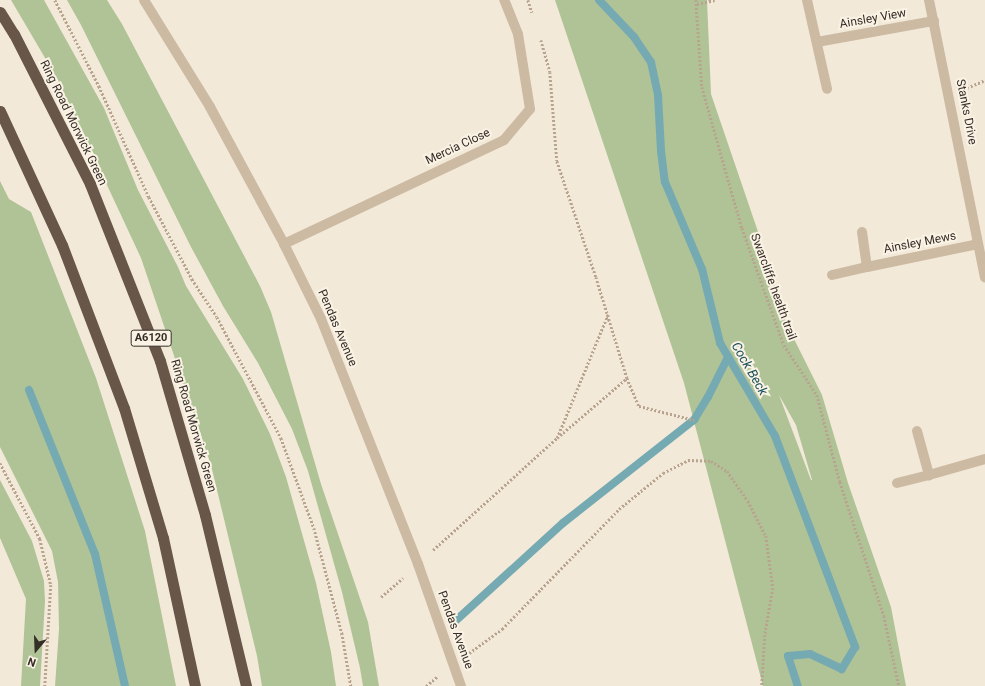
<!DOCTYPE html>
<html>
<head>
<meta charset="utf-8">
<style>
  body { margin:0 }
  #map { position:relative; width:985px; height:686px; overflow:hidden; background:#f3e9d8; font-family:Roboto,sans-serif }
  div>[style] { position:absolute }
  .green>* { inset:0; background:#b0c397 }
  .stream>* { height:8px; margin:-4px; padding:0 4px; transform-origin:4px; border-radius:4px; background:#75aab2 }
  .path>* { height:2.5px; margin-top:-1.25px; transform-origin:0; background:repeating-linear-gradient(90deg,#b8a48e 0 2px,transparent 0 4px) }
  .minor>* { height:10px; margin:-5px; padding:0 5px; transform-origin:5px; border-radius:5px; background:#ccbaa3 }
  .trunk>* { height:11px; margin:-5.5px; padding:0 5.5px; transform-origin:5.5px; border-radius:5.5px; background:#685649 }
  span { translate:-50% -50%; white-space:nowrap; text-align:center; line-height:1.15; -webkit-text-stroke:4px #faf3e5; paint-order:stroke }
  .shield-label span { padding:1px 3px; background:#faf3e5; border:1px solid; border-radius:3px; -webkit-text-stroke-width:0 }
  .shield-label { font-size:11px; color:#362d26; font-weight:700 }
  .street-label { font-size:12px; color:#362d26 }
  .water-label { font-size:13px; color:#19505b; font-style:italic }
  .north { position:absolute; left:16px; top:630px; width:40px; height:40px; -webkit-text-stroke:3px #faf3e5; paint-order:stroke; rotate:199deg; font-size:11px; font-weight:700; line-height:16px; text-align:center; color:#362d26 }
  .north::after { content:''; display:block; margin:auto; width:14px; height:18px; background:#362d26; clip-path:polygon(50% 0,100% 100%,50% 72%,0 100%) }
</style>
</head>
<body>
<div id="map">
  <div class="green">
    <div style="clip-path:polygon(11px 0,44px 0,104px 108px,138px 190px,178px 267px,186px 286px,243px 379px,270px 434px,286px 477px,316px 583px,331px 652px,336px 686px,262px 686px,257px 656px,211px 465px,141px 258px,58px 80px)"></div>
    <div style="clip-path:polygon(67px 0,107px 0,122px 24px,260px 286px,271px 312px,321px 484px,368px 622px,379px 686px,363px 686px,360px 668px,342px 592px,308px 471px,292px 429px,258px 363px,223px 306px,191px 247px,81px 25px)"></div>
    <div style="clip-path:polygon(evenodd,555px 0,707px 0,711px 94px,766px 255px,788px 327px,822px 395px,848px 483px,891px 607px,906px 686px,763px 686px,684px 383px,555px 0,779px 395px,796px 425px,812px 480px,811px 480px,779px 395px)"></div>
    <div style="clip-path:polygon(0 181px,9px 199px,31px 212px,96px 378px,145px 531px,176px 686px,55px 686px,59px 629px,58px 582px,52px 551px,0 447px)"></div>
    <div style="clip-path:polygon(0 480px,32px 541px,44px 581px,45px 601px,40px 686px,21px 686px,26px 599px,0 538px)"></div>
  </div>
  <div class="stream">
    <div style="left:599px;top:0;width:51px;rotate:46.6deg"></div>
    <div style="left:634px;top:37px;width:30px;rotate:56deg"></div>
    <div style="left:651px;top:62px;width:34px;rotate:78deg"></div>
    <div style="left:658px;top:95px;width:56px;rotate:86.9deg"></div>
    <div style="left:661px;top:151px;width:31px;rotate:83deg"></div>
    <div style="left:665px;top:182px;width:95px;rotate:67deg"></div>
    <div style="left:702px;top:269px;width:76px;rotate:76.3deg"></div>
    <div style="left:720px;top:343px;width:108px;rotate:59.4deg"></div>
    <div style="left:775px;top:436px;width:226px;rotate:69.2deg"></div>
    <div style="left:855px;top:647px;width:26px;rotate:121deg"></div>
    <div style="left:842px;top:669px;width:35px;rotate:-155deg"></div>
    <div style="left:810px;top:654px;width:22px;rotate:175deg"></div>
    <div style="left:788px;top:656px;width:32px;rotate:72deg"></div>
    <div style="left:29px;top:390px;width:177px;rotate:68.1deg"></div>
    <div style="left:95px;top:554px;width:135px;rotate:77.2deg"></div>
    <div style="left:452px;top:624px;width:150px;rotate:-42.3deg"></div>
    <div style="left:563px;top:523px;width:167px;rotate:-38.2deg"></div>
    <div style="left:694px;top:420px;width:27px;rotate:-59deg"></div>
    <div style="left:708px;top:397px;width:45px;rotate:-63.4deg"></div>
  </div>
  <div class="path">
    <div style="left:55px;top:0;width:97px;rotate:62.9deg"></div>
    <div style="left:99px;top:86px;width:122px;rotate:65.8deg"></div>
    <div style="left:149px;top:197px;width:93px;rotate:62.3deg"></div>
    <div style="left:192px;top:279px;width:45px;rotate:56.7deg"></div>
    <div style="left:217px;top:317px;width:137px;rotate:62.1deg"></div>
    <div style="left:281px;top:438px;width:96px;rotate:69.9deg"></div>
    <div style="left:314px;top:528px;width:109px;rotate:75.1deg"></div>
    <div style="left:342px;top:633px;width:54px;rotate:80.4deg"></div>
    <div style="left:528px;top:0;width:13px;rotate:72deg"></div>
    <div style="left:696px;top:0;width:87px;rotate:86.1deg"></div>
    <div style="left:702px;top:87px;width:147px;rotate:74.2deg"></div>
    <div style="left:742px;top:228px;width:124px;rotate:70.3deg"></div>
    <div style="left:784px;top:345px;width:60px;rotate:56.6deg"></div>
    <div style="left:817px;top:395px;width:90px;rotate:75.2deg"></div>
    <div style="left:840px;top:482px;width:141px;rotate:71.8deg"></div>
    <div style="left:884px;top:616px;width:72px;rotate:77.9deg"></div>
    <div style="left:697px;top:4px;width:18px;rotate:-13deg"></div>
    <div style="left:541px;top:40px;width:33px;rotate:74deg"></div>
    <div style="left:550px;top:72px;width:89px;rotate:85.5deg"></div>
    <div style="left:557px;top:161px;width:122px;rotate:71.4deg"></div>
    <div style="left:596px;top:277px;width:106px;rotate:72.9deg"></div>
    <div style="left:627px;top:378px;width:30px;rotate:67deg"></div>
    <div style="left:639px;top:406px;width:57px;rotate:14.3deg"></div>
    <div style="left:967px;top:88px;width:20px;rotate:-24deg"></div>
    <div style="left:557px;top:438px;width:92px;rotate:-40.6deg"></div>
    <div style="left:0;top:463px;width:86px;rotate:62.2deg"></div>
    <div style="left:40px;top:539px;width:47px;rotate:76.6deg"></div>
    <div style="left:51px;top:585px;width:101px;rotate:93.4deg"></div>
    <div style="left:433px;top:550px;width:167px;rotate:-42.1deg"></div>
    <div style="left:557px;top:438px;width:134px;rotate:-67.6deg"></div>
    <div style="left:381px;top:597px;width:29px;rotate:-41deg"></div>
    <div style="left:469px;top:653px;width:41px;rotate:-36deg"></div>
    <div style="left:502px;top:629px;width:168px;rotate:-45.7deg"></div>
    <div style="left:619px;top:509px;width:57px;rotate:-39.3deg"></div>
    <div style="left:663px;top:473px;width:28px;rotate:-27deg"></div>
    <div style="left:688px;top:460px;width:23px;rotate:2deg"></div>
    <div style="left:711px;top:461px;width:19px;rotate:32deg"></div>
    <div style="left:727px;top:471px;width:37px;rotate:55deg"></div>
    <div style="left:748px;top:501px;width:39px;rotate:63deg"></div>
    <div style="left:766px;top:536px;width:52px;rotate:82.3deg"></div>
    <div style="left:773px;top:588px;width:48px;rotate:99.7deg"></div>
    <div style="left:765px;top:635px;width:51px;rotate:93.4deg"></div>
    <div style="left:426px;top:686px;width:16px;rotate:-40deg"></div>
  </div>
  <div class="minor">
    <div style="left:144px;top:0;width:126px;rotate:58.3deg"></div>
    <div style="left:210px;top:107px;width:156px;rotate:61.6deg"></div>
    <div style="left:284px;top:244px;width:84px;rotate:63.7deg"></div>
    <div style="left:321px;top:319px;width:264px;rotate:68.4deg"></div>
    <div style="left:418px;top:564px;width:129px;rotate:70.6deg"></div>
    <div style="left:807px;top:0;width:91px;rotate:77.3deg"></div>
    <div style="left:929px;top:0;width:283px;rotate:78.6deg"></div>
    <div style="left:817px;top:42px;width:119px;rotate:-10.2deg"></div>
    <div style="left:862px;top:232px;width:35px;rotate:82deg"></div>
    <div style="left:867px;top:267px;width:113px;rotate:-11.7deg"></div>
    <div style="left:284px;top:244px;width:243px;rotate:-25.3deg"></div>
    <div style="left:504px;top:140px;width:40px;rotate:-50deg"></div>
    <div style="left:530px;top:109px;width:76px;rotate:-99.1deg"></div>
    <div style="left:518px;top:34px;width:37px;rotate:-112deg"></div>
    <div style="left:832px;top:275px;width:36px;rotate:-13deg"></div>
    <div style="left:917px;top:431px;width:46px;rotate:74.7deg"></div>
    <div style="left:929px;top:475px;width:58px;rotate:-15.9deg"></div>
    <div style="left:897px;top:483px;width:33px;rotate:-14deg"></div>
  </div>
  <div class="trunk">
    <div style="left:0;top:12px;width:26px;rotate:58deg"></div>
    <div style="left:14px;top:34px;width:168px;rotate:63.1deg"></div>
    <div style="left:90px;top:184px;width:190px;rotate:68.4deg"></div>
    <div style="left:160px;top:361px;width:160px;rotate:73.7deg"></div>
    <div style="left:205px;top:515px;width:176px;rotate:76.5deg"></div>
    <div style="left:0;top:111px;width:148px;rotate:65.2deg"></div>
    <div style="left:62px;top:245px;width:174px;rotate:69.2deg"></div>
    <div style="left:124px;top:408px;width:136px;rotate:73.3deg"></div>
    <div style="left:163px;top:538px;width:151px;rotate:77.8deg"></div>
  </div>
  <div class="shield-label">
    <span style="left:151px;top:338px">A6120</span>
  </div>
  <div class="street-label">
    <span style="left:873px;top:19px;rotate:-10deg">Ainsley View</span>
    <span style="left:966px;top:112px;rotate:79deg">Stanks Drive</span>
    <span style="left:73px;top:123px;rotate:64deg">Ring Road Morwick Green</span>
    <span style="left:458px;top:147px;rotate:-25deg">Mercia Close</span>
    <span style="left:920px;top:243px;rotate:-11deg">Ainsley Mews</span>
    <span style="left:773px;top:287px;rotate:70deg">Swarcliffe health trail</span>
    <span style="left:337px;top:328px;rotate:67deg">Pendas Avenue</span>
    <span style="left:193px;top:426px;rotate:74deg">Ring Road Morwick Green</span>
    <span style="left:455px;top:630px;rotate:70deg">Pendas Avenue</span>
  </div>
  <div class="water-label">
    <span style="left:749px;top:369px;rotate:60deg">Cock Beck</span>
  </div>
  <div class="north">N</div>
</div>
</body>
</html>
